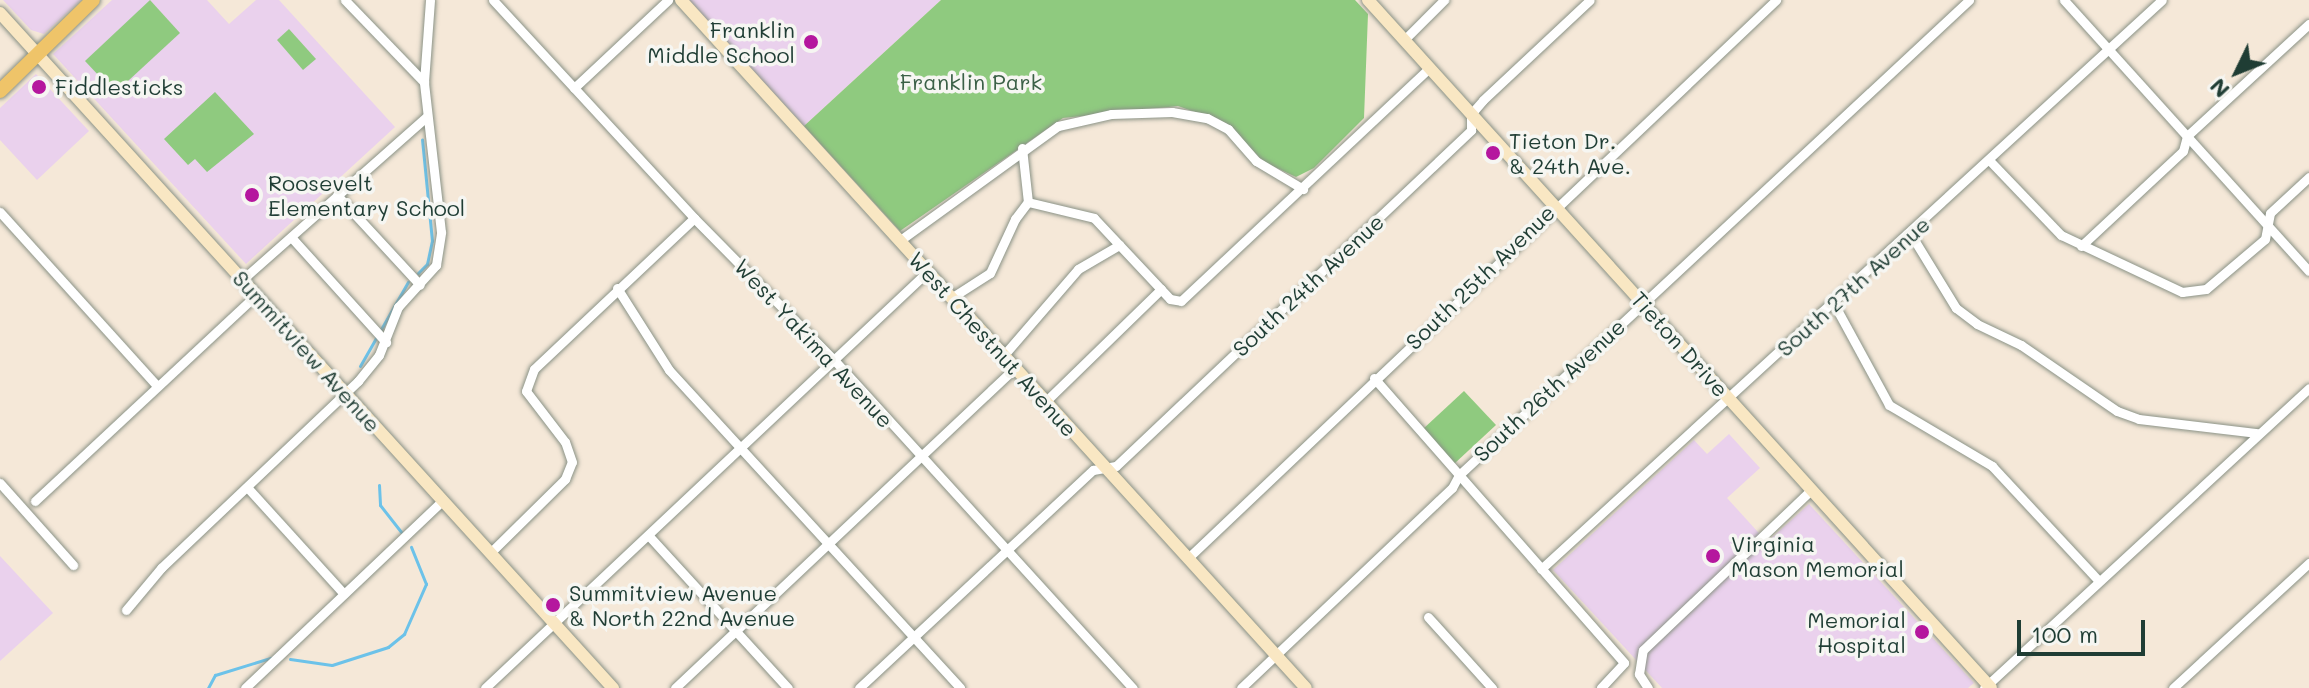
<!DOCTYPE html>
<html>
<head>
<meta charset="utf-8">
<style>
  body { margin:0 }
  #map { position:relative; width:2309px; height:688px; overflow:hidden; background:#f5e8d8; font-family:Mali,sans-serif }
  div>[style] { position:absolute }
  .built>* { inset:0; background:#ead1ed }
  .green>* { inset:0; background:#8fca7f }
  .stream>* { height:3px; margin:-1.5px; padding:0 1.5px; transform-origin:1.5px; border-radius:1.5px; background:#6cc2e9 }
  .roads { filter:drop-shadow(0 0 2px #8a9286) drop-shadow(0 0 2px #8a9286) }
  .street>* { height:9px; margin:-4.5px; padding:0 4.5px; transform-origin:4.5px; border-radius:4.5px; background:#fff }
  .secondary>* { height:12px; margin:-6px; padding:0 6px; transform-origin:6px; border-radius:6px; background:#f9e7c3 }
  .primary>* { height:14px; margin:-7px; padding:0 7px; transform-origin:7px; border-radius:7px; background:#efc469 }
  .dots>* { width:22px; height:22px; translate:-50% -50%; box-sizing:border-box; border:4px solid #f6f6f2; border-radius:50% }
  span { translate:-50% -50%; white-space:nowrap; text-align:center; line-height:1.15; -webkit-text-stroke:7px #f6f6f2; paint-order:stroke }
  .poi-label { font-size:22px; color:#1f3d34 }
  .right { translate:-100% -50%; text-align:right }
  .left { translate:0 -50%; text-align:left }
  .park-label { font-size:22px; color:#3b6047 }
  .street-label { font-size:22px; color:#1f3d34 }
  .north { position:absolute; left:2197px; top:32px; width:80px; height:80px; -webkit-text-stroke:6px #f6f6f2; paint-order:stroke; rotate:227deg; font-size:22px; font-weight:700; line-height:32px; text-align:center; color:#1f3d34 }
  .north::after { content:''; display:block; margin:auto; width:28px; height:36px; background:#1f3d34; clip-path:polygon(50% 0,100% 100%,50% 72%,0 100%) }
  .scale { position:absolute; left:2017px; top:620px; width:128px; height:36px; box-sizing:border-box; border:4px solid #1f3d34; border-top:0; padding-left:10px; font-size:24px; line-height:28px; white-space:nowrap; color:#1f3d34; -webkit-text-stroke:6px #f6f6f2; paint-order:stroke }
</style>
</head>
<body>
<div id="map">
  <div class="built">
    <div style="clip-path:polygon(3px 0,81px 0,44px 34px,31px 30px)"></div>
    <div style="clip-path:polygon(112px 0,207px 0,229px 24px,256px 0,279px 0,395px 127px,246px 264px,53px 54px)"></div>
    <div style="clip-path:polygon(688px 0,941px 0,804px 126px)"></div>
    <div style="clip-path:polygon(36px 74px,89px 131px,37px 180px,0 140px,0 108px)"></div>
    <div style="clip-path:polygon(1729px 434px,1760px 468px,1727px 498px,1767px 542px,1809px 504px,1974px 683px,1968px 688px,1662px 688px,1553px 570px,1694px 440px,1707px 454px)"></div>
    <div style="clip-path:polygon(0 556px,53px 613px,0 661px)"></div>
  </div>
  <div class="green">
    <div style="clip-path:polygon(150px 0,180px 33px,115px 93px,85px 61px)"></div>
    <div style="clip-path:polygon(941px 0,1355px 0,1368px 14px,1364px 118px,1314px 168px,1296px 177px,1264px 162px,1226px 123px,1178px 106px,1063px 118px,900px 231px,804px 126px)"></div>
    <div style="clip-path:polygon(289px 29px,316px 59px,303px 70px,277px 40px)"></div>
    <div style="clip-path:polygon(215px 92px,254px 134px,207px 172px,195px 159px,188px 165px,164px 139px)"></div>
    <div style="clip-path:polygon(1464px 391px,1496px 425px,1454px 464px,1423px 429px)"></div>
  </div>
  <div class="stream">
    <div style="left:418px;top:273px;width:13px;rotate:-45deg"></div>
    <div style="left:427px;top:264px;width:24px;rotate:-78deg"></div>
    <div style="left:432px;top:241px;width:102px;rotate:-95.6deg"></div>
    <div style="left:360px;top:366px;width:97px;rotate:-60.3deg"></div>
    <div style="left:379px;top:485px;width:20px;rotate:87deg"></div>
    <div style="left:380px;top:505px;width:34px;rotate:52deg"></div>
    <div style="left:290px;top:659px;width:42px;rotate:8.1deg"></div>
    <div style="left:332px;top:665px;width:59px;rotate:-17.8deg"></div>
    <div style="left:388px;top:647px;width:21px;rotate:-39deg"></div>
    <div style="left:404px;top:634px;width:55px;rotate:-66.3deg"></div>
    <div style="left:426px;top:584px;width:40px;rotate:-112deg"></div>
    <div style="left:208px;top:688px;width:15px;rotate:-62deg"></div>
    <div style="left:215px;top:675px;width:58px;rotate:-17.2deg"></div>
  </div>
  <div class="roads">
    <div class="street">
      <div style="left:345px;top:0;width:114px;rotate:46.1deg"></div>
      <div style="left:493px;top:0;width:297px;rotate:47.3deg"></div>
      <div style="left:694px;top:218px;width:202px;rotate:45.4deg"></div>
      <div style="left:836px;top:362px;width:441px;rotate:47.7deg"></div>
      <div style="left:2064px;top:0;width:365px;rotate:47.9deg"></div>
      <div style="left:1404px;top:40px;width:57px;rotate:-45deg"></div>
      <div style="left:574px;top:88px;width:129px;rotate:-43.1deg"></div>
      <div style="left:1022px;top:148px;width:54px;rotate:83.7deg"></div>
      <div style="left:1028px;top:202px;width:68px;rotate:13.6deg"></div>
      <div style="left:1094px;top:218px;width:111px;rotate:46.8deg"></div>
      <div style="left:1170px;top:299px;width:11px;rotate:10deg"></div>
      <div style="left:1181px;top:301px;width:340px;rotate:-43.2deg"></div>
      <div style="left:1989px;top:160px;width:104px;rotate:46.2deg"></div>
      <div style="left:2061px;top:235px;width:134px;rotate:25.2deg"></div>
      <div style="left:2182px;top:292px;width:24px;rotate:-7deg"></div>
      <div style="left:2206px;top:289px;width:77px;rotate:-40.3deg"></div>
      <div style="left:2265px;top:239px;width:26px;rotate:-79deg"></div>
      <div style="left:2270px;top:213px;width:53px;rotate:-42.7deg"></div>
      <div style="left:337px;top:195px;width:122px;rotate:47.3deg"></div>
      <div style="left:0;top:212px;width:234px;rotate:47.9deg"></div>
      <div style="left:1910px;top:233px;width:88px;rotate:58.5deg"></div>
      <div style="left:1956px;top:308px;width:26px;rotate:37deg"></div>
      <div style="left:1977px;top:324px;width:49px;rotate:25.5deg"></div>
      <div style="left:2021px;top:345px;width:116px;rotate:34.5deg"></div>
      <div style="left:2117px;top:411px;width:23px;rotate:20deg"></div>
      <div style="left:2139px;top:419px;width:119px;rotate:6.8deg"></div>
      <div style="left:291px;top:237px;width:142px;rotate:47.9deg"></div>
      <div style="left:899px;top:241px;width:196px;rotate:-35.9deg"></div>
      <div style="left:1058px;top:126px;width:54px;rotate:-12.8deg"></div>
      <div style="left:1111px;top:114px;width:61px;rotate:-1.9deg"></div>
      <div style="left:1172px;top:112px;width:36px;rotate:10deg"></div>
      <div style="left:1207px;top:118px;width:24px;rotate:28deg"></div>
      <div style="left:1228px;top:129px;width:43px;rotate:48.8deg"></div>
      <div style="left:1256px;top:161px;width:55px;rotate:30.8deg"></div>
      <div style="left:2081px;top:246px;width:139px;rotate:-43deg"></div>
      <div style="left:2183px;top:151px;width:16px;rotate:-75deg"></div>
      <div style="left:2187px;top:136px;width:166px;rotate:-42.6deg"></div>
      <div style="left:243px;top:279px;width:244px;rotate:-41.5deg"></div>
      <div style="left:617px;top:288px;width:97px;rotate:57.6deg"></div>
      <div style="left:669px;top:370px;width:431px;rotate:47.5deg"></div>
      <div style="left:951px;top:298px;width:46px;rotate:-32.7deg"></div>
      <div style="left:990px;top:273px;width:60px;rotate:-65.2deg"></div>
      <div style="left:1015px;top:219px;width:21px;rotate:-53deg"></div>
      <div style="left:1834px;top:304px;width:115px;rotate:61.4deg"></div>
      <div style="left:1889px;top:405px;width:120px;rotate:30.6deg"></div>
      <div style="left:1992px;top:466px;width:157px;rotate:47.1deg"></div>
      <div style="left:1003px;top:356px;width:115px;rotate:-49.2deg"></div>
      <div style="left:1078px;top:269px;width:48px;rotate:-30.3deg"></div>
      <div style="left:1374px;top:378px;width:379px;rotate:48.7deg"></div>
      <div style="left:1624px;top:663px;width:34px;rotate:133deg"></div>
      <div style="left:1045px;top:402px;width:162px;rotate:-44.2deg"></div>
      <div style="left:0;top:483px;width:110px;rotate:48.3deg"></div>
      <div style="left:247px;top:487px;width:144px;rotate:47.8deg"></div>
      <div style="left:35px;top:501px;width:302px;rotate:-43deg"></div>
      <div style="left:649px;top:536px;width:206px;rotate:47.6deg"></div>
      <div style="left:492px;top:551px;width:103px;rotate:-44.6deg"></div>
      <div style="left:565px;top:479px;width:18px;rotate:-68deg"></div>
      <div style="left:572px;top:462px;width:21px;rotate:-109deg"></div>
      <div style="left:565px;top:442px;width:64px;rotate:-127.4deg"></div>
      <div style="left:526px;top:391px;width:23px;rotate:-70deg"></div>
      <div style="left:534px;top:369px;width:220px;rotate:-43.3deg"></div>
      <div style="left:1188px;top:558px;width:811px;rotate:-43.5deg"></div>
      <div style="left:1541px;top:569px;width:842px;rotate:-42.5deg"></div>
      <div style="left:126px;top:610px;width:55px;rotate:-50.2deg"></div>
      <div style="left:161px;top:568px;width:272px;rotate:-43.5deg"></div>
      <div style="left:358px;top:381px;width:33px;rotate:-51deg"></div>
      <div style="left:379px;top:355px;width:52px;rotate:-68.4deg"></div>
      <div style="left:398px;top:307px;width:57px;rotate:-47.9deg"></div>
      <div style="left:436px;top:265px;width:33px;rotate:-81deg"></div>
      <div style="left:441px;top:232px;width:151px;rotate:-96.5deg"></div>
      <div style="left:424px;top:82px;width:82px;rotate:-85.8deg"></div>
      <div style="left:1428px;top:617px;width:96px;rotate:48deg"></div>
      <div style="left:245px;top:688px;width:273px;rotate:-43.5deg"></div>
      <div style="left:485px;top:688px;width:607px;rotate:-43.26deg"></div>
      <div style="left:675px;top:688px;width:466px;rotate:-43.3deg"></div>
      <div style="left:859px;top:688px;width:320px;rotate:-43deg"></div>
      <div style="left:1093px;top:470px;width:23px;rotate:-10deg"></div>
      <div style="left:1116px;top:466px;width:489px;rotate:-43.4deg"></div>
      <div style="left:1471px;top:130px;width:16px;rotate:-90deg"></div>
      <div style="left:1471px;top:114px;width:18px;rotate:-49deg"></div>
      <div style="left:1483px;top:100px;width:146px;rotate:-43.1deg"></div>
      <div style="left:1241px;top:688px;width:291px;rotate:-43.5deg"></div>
      <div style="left:1452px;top:488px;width:15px;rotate:-62deg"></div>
      <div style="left:1459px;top:475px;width:697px;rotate:-42.96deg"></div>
      <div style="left:1648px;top:688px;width:17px;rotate:-123deg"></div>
      <div style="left:1639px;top:674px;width:24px;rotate:-81deg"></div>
      <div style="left:1643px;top:650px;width:229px;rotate:-43.6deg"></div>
      <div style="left:1984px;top:688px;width:442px;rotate:-42.7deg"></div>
      <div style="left:2173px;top:688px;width:185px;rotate:-42.6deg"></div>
    </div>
    <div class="secondary">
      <div style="left:681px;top:0;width:929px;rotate:47.75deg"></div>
      <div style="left:1368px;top:0;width:928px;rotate:47.84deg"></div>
      <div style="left:0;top:13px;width:912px;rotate:47.76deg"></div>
    </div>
    <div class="primary">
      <div style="left:0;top:91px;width:130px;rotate:-44.4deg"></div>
    </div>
  </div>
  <div class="dots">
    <div style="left:811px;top:42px;background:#b5179e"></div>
    <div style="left:39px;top:87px;background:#b5179e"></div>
    <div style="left:1493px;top:153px;background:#b5179e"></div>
    <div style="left:252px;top:195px;background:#b5179e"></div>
    <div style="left:1713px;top:556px;background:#b5179e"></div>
    <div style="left:553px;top:605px;background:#b5179e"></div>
    <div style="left:1922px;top:632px;background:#b5179e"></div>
  </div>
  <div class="poi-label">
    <span class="right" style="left:795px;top:42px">Franklin<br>Middle School</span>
    <span class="left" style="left:55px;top:87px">Fiddlesticks</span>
    <span class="left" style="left:1509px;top:153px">Tieton Dr.<br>&amp; 24th Ave.</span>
    <span class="left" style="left:268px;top:195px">Roosevelt<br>Elementary School</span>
    <span class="left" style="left:1731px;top:556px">Virginia<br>Mason Memorial</span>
    <span class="left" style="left:569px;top:605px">Summitview Avenue<br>&amp; North 22nd Avenue</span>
    <span class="right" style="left:1906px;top:632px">Memorial<br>Hospital</span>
  </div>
  <div class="park-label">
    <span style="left:971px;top:82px">Franklin Park</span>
  </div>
  <div class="street-label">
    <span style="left:1480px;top:277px;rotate:-44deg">South 25th Avenue</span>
    <span style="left:1308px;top:285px;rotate:-43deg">South 24th Avenue</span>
    <span style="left:1853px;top:286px;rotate:-42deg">South 27th Avenue</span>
    <span style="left:814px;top:343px;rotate:47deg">West Yakima Avenue</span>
    <span style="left:993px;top:344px;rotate:48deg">West Chestnut Avenue</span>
    <span style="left:1680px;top:344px;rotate:48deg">Tieton Drive</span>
    <span style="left:307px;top:351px;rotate:48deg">Summitview Avenue</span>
    <span style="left:1549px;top:390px;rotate:-43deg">South 26th Avenue</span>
  </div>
  <div class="north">N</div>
  <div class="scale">100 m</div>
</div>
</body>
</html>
